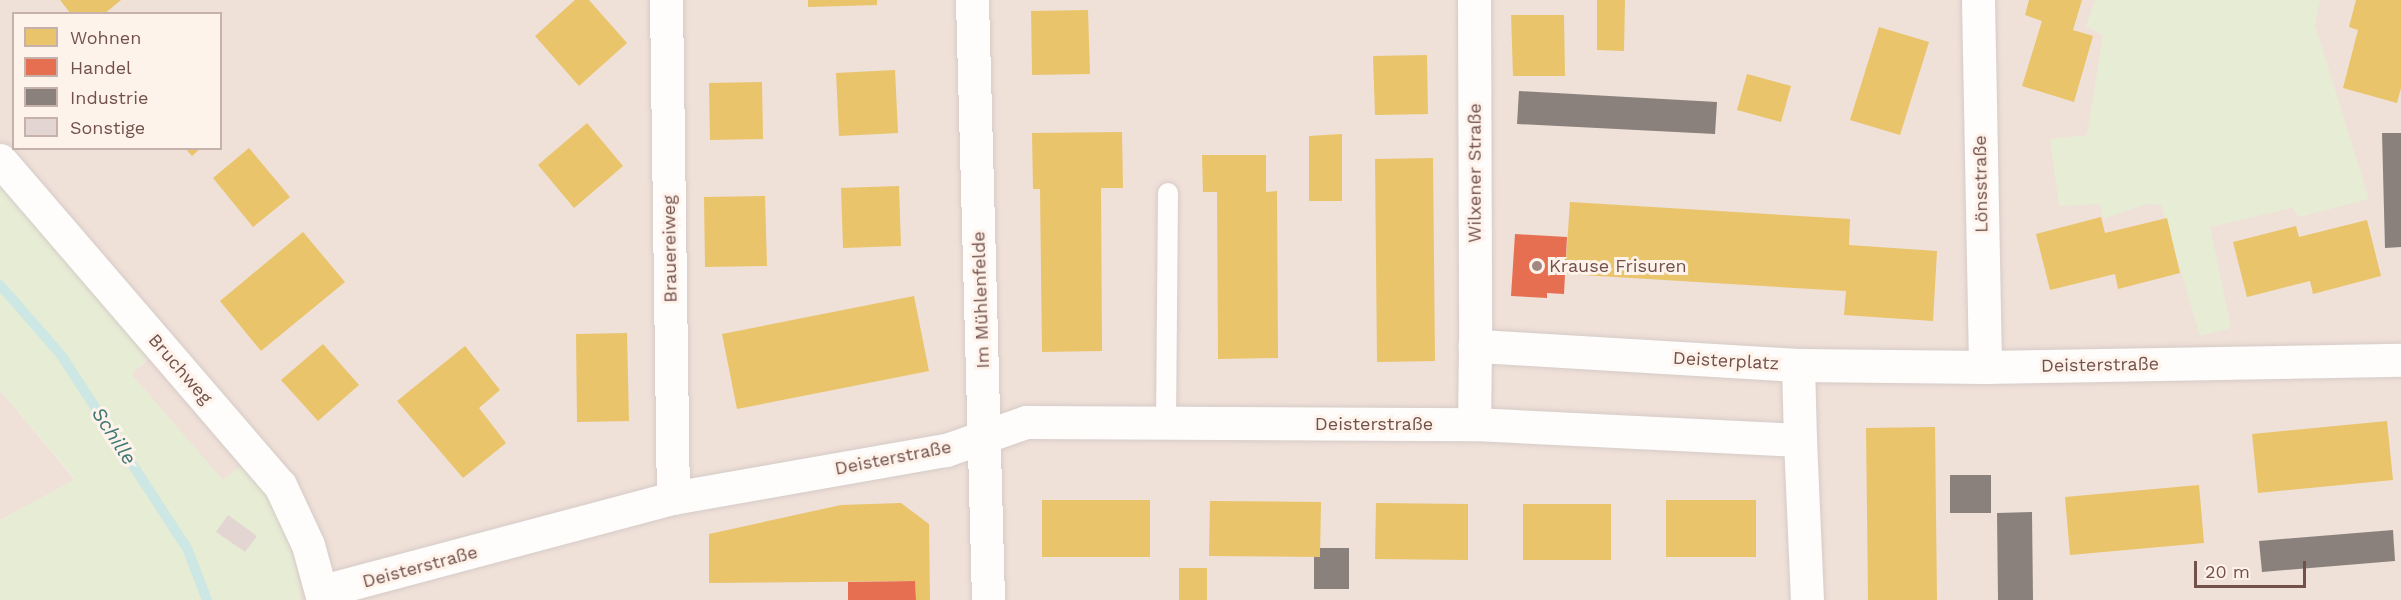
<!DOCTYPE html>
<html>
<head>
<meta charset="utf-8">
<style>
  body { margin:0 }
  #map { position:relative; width:2401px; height:600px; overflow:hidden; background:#f6efea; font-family:"Work Sans",sans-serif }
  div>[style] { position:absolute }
  .residential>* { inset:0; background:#efe0d8 }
  .green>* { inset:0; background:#e7ecd5 }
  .homes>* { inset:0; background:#e9c46a }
  .shops>* { inset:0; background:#e76f51 }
  .industry>* { inset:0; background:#8a817c }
  .stream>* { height:10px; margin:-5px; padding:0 5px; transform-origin:5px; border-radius:5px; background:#cce7e4 }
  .building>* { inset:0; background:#e3d6d2 }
  .roads { filter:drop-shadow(0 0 2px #d5cbc7) drop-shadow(0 0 2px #d5cbc7) }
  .lane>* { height:20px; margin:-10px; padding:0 10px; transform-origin:10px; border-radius:10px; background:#fefdfc }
  .street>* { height:33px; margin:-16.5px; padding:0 16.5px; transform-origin:16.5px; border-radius:16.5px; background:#fefdfc }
  .dots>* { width:16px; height:16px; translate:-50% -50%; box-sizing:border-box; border:3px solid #fef3eb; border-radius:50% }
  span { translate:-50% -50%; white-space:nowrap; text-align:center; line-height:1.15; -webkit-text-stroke:6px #fef3eb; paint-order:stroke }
  .street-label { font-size:18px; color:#73514b }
  .poi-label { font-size:18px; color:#73514b }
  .left { translate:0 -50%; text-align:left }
  .water-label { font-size:20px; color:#407876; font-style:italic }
  .legend { position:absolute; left:12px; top:12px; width:210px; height:138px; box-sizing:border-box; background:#fef3eb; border:2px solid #c6b2ab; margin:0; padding:8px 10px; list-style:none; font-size:18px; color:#73514b }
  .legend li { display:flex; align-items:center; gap:12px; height:30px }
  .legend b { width:30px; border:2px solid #c6b2ab }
  .scale { position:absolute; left:2194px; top:561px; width:112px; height:27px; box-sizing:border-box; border:3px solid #73514b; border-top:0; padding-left:8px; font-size:18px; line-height:21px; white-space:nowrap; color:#73514b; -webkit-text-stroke:4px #fef3eb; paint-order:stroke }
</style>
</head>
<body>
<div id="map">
  <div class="residential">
    <div style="clip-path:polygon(evenodd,0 0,2401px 0,2401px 600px,301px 600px,285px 529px,223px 481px,131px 374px,153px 355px,0 176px,0 0,14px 14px,220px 14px,220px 148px,14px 148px,14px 14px)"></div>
    <div style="clip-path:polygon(0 390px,75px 480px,0 520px)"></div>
  </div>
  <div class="green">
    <div style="clip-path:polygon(2095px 0,2320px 0,2315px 25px,2369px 199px,2299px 217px,2292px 208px,2210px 227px,2231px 328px,2200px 336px,2161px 205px,2147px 204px,2103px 219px,2100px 204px,2059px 206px,2050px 139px,2087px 135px,2103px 35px,2086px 26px)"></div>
    <div style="clip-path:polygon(0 176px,153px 354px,131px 374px,223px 480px,245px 462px,272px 499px,296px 564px,301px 600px,0 600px,0 520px,75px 479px,0 390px)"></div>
  </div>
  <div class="homes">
    <div style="clip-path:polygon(60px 0,121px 0,104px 14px,71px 14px)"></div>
    <div style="clip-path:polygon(575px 0,589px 0,627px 43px,579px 86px,535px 36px)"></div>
    <div style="clip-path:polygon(808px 0,877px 0,877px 5px,808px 7px)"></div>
    <div style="clip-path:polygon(1597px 0,1625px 0,1624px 51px,1597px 50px)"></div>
    <div style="clip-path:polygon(2029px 0,2082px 0,2073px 30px,2093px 36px,2074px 102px,2022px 86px,2042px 21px,2025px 15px)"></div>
    <div style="clip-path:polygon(2356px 0,2401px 0,2401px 88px,2397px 103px,2343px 88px,2358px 30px,2349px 27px)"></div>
    <div style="clip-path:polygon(1088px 10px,1090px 74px,1032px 75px,1031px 11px)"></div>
    <div style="clip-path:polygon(1511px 15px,1564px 15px,1565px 76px,1513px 76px)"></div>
    <div style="clip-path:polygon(1879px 27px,1929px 42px,1900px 135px,1850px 120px)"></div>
    <div style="clip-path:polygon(1427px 55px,1428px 114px,1375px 115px,1373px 56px)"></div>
    <div style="clip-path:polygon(895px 70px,898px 133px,839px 136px,836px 73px)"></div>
    <div style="clip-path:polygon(1747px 74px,1791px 86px,1781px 122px,1737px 110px)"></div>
    <div style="clip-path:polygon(762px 82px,763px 139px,710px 140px,709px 83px)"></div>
    <div style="clip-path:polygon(587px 123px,623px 166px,574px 208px,538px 165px)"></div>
    <div style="clip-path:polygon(1122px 132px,1123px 188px,1101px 188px,1102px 351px,1042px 352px,1040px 189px,1033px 189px,1032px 133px)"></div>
    <div style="clip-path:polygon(1342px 134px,1342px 201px,1309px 201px,1309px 136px)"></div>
    <div style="clip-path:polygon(185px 148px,201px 148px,192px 156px)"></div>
    <div style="clip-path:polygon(249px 148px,290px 197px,253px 227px,213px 178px)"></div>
    <div style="clip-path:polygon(1202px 155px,1266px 155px,1266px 192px,1277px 191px,1278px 358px,1218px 359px,1217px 192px,1203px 192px)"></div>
    <div style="clip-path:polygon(1433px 158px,1435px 361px,1377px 362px,1375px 159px)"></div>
    <div style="clip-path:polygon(899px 186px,901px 246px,843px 248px,841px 188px)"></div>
    <div style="clip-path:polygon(765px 196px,767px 266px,705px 267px,704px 197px)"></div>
    <div style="clip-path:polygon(1570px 202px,1850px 219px,1849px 245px,1937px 251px,1933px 321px,1844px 315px,1846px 291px,1565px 274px)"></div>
    <div style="clip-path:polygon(2101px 217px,2105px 233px,2167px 218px,2180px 273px,2118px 289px,2115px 274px,2050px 290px,2036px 234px)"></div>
    <div style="clip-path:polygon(2367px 220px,2381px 276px,2313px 294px,2310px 281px,2247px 297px,2233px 242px,2296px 226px,2299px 237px)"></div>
    <div style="clip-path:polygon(303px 232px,345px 282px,261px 351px,220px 301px)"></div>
    <div style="clip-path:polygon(914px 296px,929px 371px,737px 409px,722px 334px)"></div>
    <div style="clip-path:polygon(627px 333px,629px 421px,577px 422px,576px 334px)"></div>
    <div style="clip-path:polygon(323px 344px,359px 385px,318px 421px,281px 380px)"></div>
    <div style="clip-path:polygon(465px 346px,500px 390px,479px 408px,506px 443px,463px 478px,397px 401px)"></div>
    <div style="clip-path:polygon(2387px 421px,2393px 480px,2258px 493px,2252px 434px)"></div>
    <div style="clip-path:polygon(1935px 427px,1937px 600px,1868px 600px,1866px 428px)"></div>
    <div style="clip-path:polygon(2199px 485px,2204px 543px,2070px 555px,2065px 497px)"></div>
    <div style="clip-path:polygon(1042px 500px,1150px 500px,1150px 557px,1042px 557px)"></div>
    <div style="clip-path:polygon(1666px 500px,1756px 500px,1756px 557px,1666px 557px)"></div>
    <div style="clip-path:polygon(1210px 501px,1321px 502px,1320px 557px,1209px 556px)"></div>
    <div style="clip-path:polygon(901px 503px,929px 524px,930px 600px,916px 600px,915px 581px,709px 583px,709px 534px,841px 505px)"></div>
    <div style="clip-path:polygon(1376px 503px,1468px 504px,1468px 560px,1375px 559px)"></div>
    <div style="clip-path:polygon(1523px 504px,1611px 504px,1611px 560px,1523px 560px)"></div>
    <div style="clip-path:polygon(1179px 568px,1207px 568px,1207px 600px,1179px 600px)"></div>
  </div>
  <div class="shops">
    <div style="clip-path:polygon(1515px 234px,1567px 237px,1564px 294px,1547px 293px,1547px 298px,1511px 296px)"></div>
    <div style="clip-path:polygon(915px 581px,916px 600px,848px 600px,848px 582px)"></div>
  </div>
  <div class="industry">
    <div style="clip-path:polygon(1519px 91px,1717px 102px,1715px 134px,1517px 124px)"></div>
    <div style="clip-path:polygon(2382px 133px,2401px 133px,2401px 247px,2385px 248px)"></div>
    <div style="clip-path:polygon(1950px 475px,1991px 475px,1991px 513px,1950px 513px)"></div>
    <div style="clip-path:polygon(2032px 512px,2033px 600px,1998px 600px,1997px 513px)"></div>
    <div style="clip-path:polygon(2393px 530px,2395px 561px,2262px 572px,2259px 541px)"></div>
    <div style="clip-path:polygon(1320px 548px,1349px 548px,1349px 589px,1314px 589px,1314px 557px,1320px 557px)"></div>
  </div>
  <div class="stream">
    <div style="left:0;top:285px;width:93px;rotate:48.9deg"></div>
    <div style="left:61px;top:355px;width:230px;rotate:56.9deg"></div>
    <div style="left:187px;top:548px;width:56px;rotate:69deg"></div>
  </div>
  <div class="building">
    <div style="clip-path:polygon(228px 515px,257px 536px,245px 552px,216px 532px)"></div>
  </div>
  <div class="roads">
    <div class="lane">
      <div style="left:1166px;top:423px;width:230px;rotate:-89.5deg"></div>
    </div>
    <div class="street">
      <div style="left:666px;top:0;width:498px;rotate:89.2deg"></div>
      <div style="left:972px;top:0;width:600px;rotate:88.47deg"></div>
      <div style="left:1474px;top:0;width:346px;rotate:89.8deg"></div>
      <div style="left:1978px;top:0;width:367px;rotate:88.9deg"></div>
      <div style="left:0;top:160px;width:429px;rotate:49.3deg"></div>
      <div style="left:280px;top:485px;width:66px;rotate:65deg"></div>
      <div style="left:308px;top:545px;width:57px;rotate:74.7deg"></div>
      <div style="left:1798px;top:365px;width:187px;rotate:0.6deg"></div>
      <div style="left:1985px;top:367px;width:416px;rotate:-1deg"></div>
      <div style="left:1800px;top:440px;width:160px;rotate:87.5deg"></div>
      <div style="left:323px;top:591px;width:362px;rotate:-14.9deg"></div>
      <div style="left:673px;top:498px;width:277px;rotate:-10deg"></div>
      <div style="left:946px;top:450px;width:85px;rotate:-19.3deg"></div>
      <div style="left:1026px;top:422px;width:448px;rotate:0.3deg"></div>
      <div style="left:1474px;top:424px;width:326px;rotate:2.8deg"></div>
      <div style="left:1800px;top:440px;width:75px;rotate:-91.5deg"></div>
      <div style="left:1798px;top:365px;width:324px;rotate:-176.6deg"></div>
      <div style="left:1475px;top:346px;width:78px;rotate:90.7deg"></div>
    </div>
  </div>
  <div class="dots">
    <div style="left:1537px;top:266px;background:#a18883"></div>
  </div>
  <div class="street-label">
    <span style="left:1475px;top:173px;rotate:-90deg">Wilxener Straße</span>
    <span style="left:1981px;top:184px;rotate:-91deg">Lönsstraße</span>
    <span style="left:670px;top:249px;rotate:-91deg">Brauereiweg</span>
    <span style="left:981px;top:300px;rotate:-92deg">Im Mühlenfelde</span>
    <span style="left:1726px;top:361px;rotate:3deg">Deisterplatz</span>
    <span style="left:2100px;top:365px;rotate:-1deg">Deisterstraße</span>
    <span style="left:180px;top:369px;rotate:49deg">Bruchweg</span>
    <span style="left:1374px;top:424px">Deisterstraße</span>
    <span style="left:893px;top:458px;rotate:-11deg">Deisterstraße</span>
    <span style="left:420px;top:567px;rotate:-15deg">Deisterstraße</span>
  </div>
  <div class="poi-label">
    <span class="left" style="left:1549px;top:266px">Krause Frisuren</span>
  </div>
  <div class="water-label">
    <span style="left:114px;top:436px;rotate:57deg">Schille</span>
  </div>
  <ul class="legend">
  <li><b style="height:16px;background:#e9c46a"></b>Wohnen</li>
  <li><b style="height:16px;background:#e76f51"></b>Handel</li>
  <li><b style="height:16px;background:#8a817c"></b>Industrie</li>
  <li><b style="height:16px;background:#e3d6d2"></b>Sonstige</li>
  </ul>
  <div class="scale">20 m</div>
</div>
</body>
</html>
